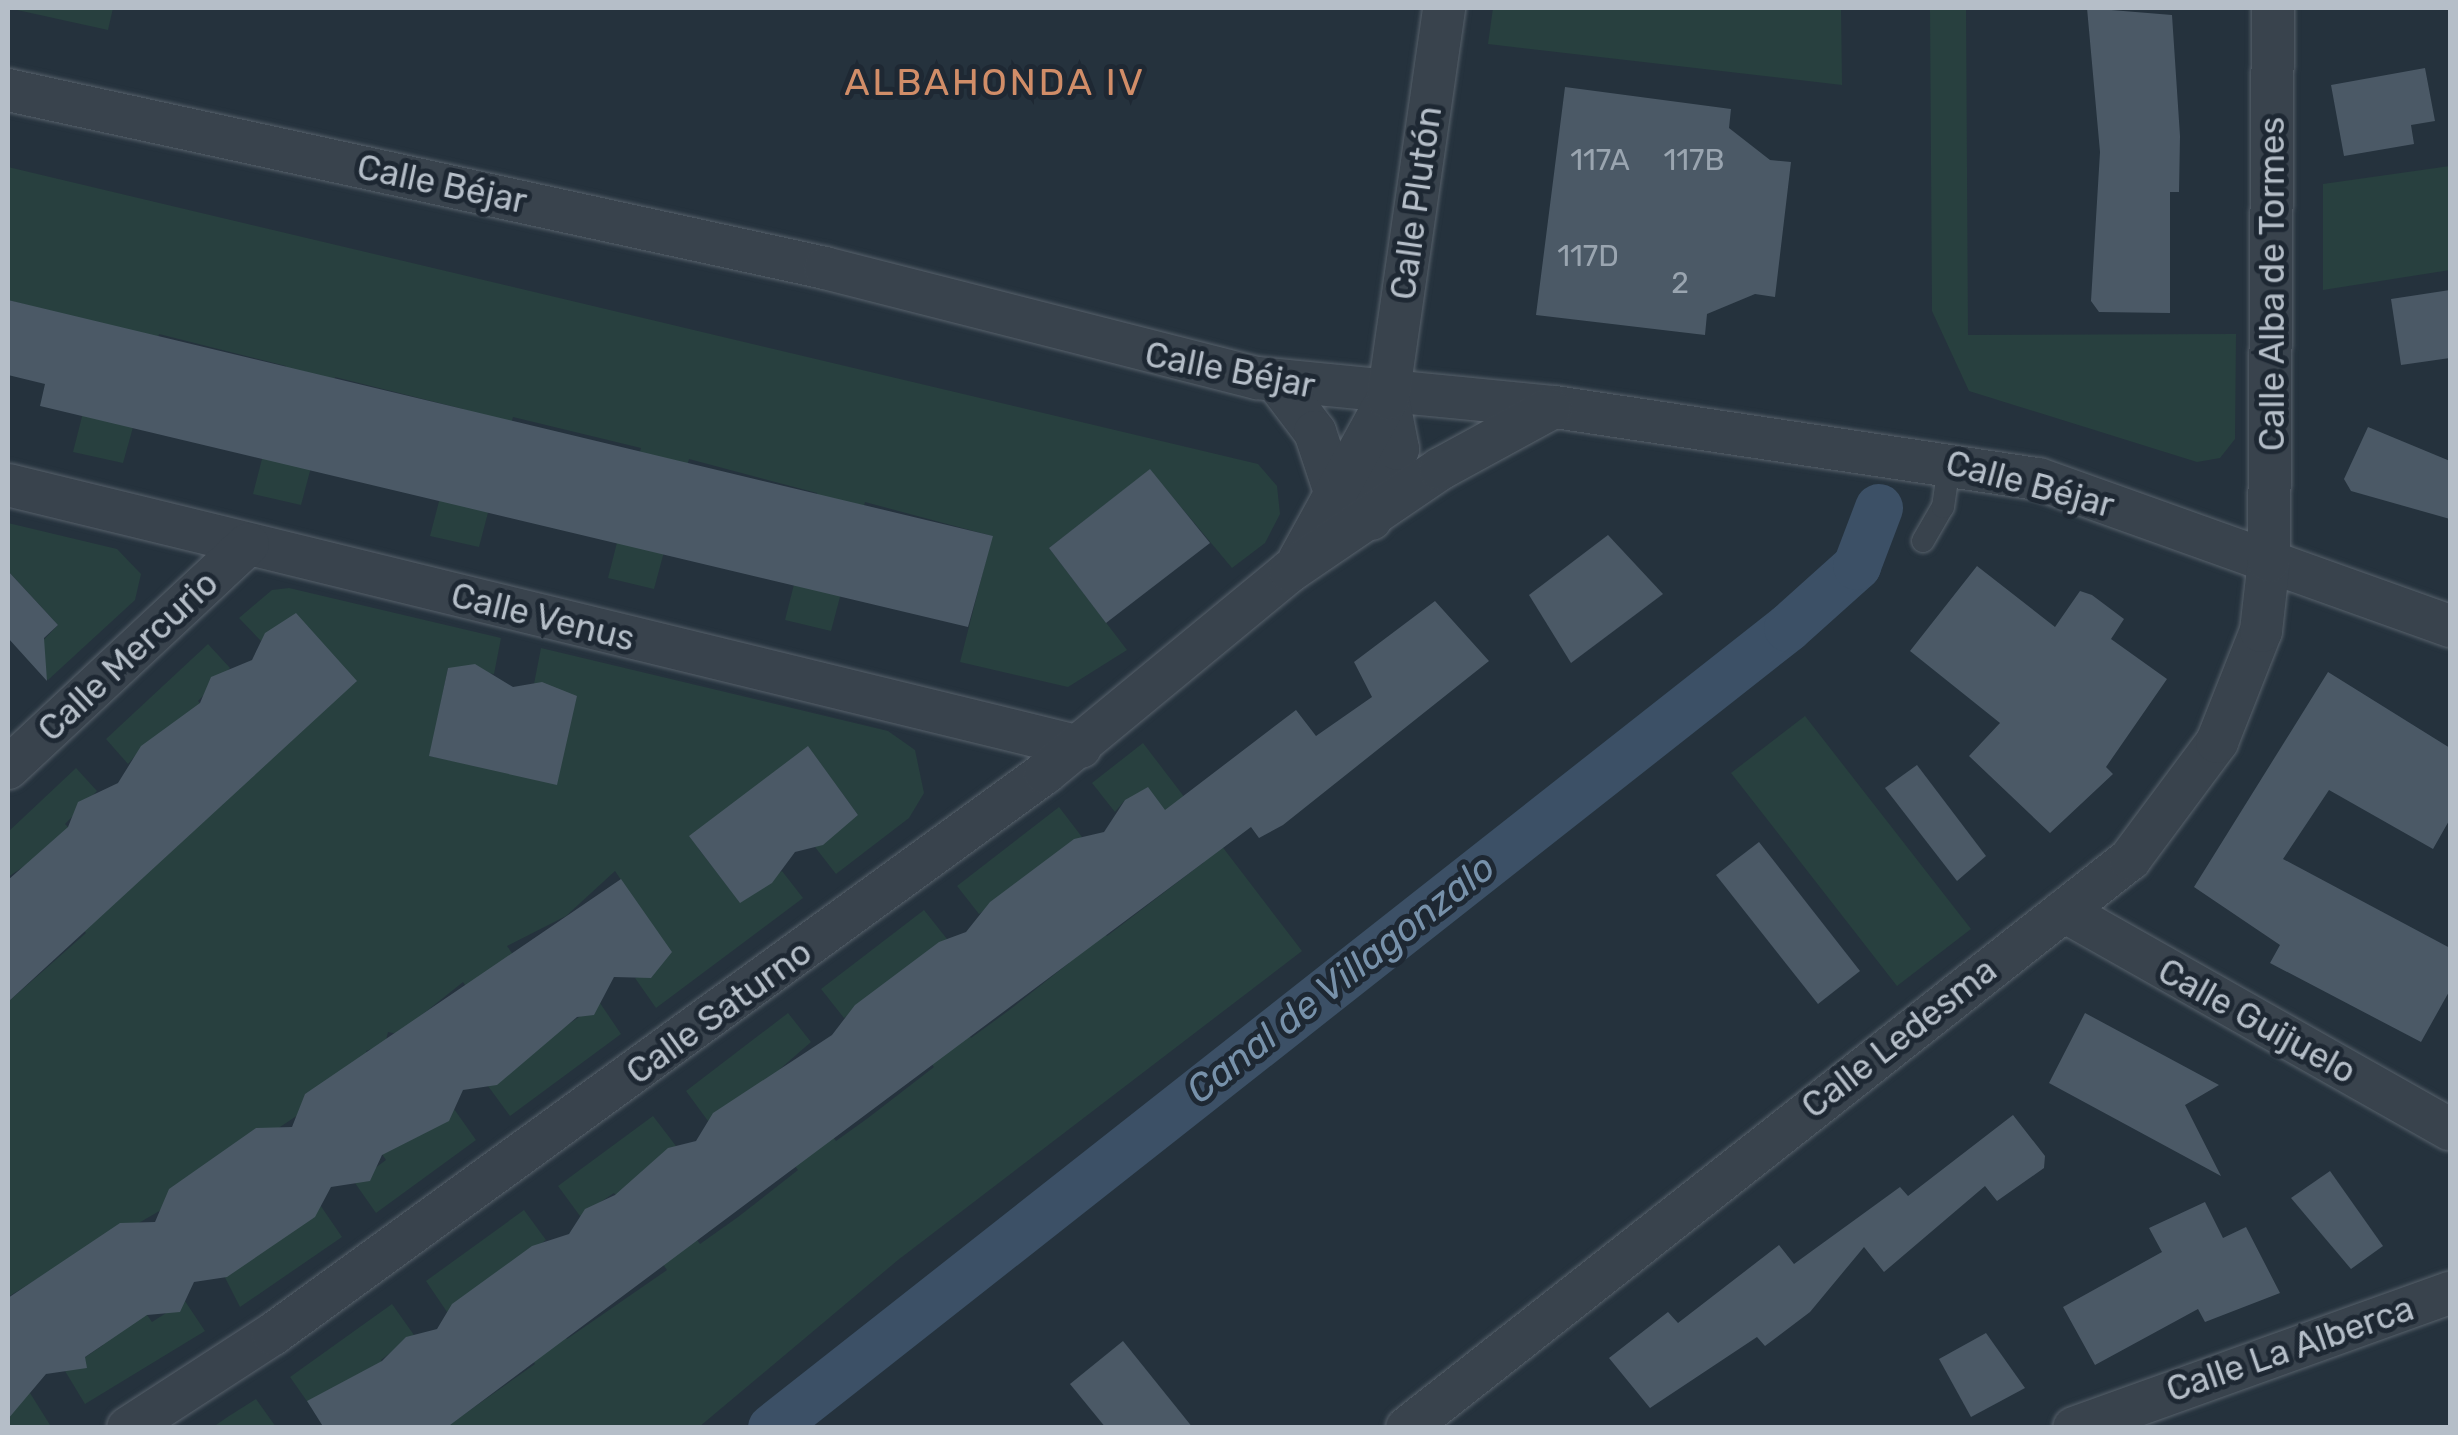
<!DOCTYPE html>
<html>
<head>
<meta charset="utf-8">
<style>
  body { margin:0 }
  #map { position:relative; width:2458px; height:1435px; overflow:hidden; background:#25323d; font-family:Rubik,sans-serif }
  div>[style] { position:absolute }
  .green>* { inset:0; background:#28403f }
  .canal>* { height:48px; margin:-24px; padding:0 24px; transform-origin:24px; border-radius:24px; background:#3c5066 }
  .building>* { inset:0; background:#4b5966 }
  .roads { filter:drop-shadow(0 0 2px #57616b) drop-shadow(0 0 2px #57616b) }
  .lane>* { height:22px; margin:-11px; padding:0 11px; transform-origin:11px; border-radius:11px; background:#39434d }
  .street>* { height:42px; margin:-21px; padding:0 21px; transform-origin:21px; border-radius:21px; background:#39434d }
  span { translate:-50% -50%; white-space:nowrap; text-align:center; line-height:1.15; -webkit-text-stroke:10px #1e2833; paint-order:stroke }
  .number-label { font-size:30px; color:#9aa5b0 }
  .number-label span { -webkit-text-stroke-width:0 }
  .street-label { font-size:35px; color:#b5bec8 }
  .neighbourhood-label { font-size:38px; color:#d18d68; letter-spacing:2.5px }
  .water-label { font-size:38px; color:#7791aa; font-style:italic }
  .frame { position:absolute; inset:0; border:10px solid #b5bec8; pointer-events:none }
</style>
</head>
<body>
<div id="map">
  <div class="green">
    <div style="clip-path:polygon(8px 8px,113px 8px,108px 30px)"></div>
    <div style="clip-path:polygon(1493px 8px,1841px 8px,1842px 85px,1488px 44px)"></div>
    <div style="clip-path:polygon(1930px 8px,1966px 8px,1968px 335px,2236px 334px,2235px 439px,2220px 458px,2197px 462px,1969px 391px,1932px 311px)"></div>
    <div style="clip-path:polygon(2450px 166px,2450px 270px,2323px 290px,2323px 184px)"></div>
    <div style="clip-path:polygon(8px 167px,1258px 464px,1277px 486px,1280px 514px,1265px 543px,1232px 568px,1150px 470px,1049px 548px,1127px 650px,1068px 687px,960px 662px,992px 536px,865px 502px,831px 631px,785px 620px,817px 493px,689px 459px,654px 589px,608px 578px,641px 448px,513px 417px,479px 547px,430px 536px,463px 409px,335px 377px,301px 505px,253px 494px,286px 366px,159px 334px,123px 463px,73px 452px,105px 326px,8px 300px)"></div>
    <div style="clip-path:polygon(8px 523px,117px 549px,141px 574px,135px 600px,48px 680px,26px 658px,58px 625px,8px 571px)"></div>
    <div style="clip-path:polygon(289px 588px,501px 638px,494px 674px,448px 668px,430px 756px,472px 765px,558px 691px,534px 684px,541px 648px,888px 731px,915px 750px,924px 793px,909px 818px,836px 874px,815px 847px,858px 815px,808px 747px,698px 848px,740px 902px,782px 871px,803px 898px,656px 1008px,635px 978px,648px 975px,631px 895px,615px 871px,566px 916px,507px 946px,564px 1027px,600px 1003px,621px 1034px,510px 1116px,488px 1086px,519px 1063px,463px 982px,398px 1034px,388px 1032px,385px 1044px,366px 1051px,421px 1130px,454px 1109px,476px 1140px,376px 1213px,355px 1183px,386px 1160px,334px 1083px,305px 1094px,304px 1111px,271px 1133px,342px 1237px,240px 1307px,180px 1189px,169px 1189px,168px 1206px,99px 1246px,152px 1322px,185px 1301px,205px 1331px,85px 1404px,65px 1371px,103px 1345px,55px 1268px,8px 1297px,8px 1002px,86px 933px,26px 865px,8px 877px,8px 832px,76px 768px,97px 791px,65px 824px,79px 838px,158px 861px,223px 804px,143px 747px,128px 764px,106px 739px,208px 644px,230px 668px,198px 701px,246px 753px,356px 682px,281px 626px,261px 641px,239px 618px,272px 590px)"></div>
    <div style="clip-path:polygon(1805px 716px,1971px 929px,1897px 986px,1731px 773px)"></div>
    <div style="clip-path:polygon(1143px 743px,1302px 951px,898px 1260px,699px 1427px,446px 1427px,535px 1364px,482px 1288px,447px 1312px,426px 1281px,524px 1210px,546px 1240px,513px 1265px,567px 1339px,667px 1270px,614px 1193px,580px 1216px,558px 1186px,653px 1116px,676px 1146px,644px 1172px,700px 1244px,738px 1217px,798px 1170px,742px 1096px,708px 1121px,686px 1091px,788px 1013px,811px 1042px,780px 1069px,836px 1141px,868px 1118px,934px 1067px,877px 994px,844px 1018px,821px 989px,924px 910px,947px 939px,914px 965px,971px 1038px,1008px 1011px,1069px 963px,1012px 890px,979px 914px,957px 886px,1059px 807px,1082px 837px,1050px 863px,1107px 936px,1204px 862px,1125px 800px,1115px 812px,1092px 783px)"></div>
    <div style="clip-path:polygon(392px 1304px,414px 1335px,381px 1360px,430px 1427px,311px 1407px,290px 1377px)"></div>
    <div style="clip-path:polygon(30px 1393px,50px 1425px,8px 1427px,8px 1404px)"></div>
    <div style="clip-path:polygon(256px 1399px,276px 1427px,213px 1427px,229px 1416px)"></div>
  </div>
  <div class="canal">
    <div style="left:772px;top:1428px;width:1293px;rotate:-38.22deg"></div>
    <div style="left:1788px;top:628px;width:93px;rotate:-41.9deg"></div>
    <div style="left:1857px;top:566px;width:62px;rotate:-69.2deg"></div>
  </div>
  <div class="building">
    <div style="clip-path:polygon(2087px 8px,2172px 15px,2180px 136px,2179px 192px,2170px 192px,2170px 313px,2099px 312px,2091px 301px,2100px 152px)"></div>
    <div style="clip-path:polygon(2425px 68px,2435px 121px,2411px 125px,2414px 144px,2344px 156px,2331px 85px)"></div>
    <div style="clip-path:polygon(1565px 87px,1731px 109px,1729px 128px,1770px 160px,1791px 162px,1775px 297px,1755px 294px,1707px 314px,1705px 335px,1536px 315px)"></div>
    <div style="clip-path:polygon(2450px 290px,2450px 358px,2401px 365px,2391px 299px)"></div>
    <div style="clip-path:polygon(8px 300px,993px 536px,968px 627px,40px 406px,45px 384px,8px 375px)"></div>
    <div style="clip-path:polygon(2368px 427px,2450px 461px,2450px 519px,2351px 491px,2344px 479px)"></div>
    <div style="clip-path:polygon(1150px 469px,1210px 543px,1106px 623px,1049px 548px)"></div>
    <div style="clip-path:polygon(1608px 535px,1663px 594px,1571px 663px,1529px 595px)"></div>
    <div style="clip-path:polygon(1977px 566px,2055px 627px,2080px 591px,2092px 595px,2124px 619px,2111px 639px,2167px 679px,2106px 767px,2113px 774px,2050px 833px,1969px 756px,2000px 723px,1910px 651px)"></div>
    <div style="clip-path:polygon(8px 571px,58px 625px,44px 638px,47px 681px,8px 638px)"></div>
    <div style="clip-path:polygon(1435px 601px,1489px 661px,1283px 825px,1259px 838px,1251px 827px,446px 1428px,324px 1428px,307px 1401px,382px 1361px,406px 1337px,437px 1329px,452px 1304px,532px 1246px,569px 1234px,585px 1209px,615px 1195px,668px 1148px,696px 1141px,713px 1113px,832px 1035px,855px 1005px,939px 942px,966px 932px,990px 902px,1074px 839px,1104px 832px,1125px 800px,1148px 787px,1165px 810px,1296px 710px,1316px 736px,1372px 697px,1354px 662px)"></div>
    <div style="clip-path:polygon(296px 613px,357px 681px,8px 1002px,8px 880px,68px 827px,78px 802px,118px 783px,141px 746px,200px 703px,211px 677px,252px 660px,265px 633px)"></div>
    <div style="clip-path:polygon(475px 664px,513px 687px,542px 682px,577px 696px,557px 785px,429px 756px,448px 668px)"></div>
    <div style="clip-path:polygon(2328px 672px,2450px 748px,2450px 819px,2433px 849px,2329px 790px,2283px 859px,2450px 948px,2450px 990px,2421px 1042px,2270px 963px,2280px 945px,2194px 887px)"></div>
    <div style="clip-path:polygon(808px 746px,858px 815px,823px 845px,795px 852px,772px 883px,740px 903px,689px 836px)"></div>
    <div style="clip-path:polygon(1917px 765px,1986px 856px,1957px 881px,1885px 788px)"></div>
    <div style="clip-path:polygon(1759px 842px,1860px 971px,1818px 1004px,1716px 875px)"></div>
    <div style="clip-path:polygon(621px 879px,672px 952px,651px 978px,614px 977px,594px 1015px,577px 1017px,497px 1085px,463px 1090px,449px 1121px,382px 1155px,370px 1181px,331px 1187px,315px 1217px,227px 1277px,194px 1282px,180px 1312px,147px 1315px,85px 1357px,87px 1368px,46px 1374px,8px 1419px,8px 1298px,120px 1223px,155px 1222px,169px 1189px,256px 1128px,292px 1127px,305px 1094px)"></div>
    <div style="clip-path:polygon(2085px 1013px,2219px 1085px,2185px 1105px,2221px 1176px,2049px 1083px)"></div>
    <div style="clip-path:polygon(2013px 1115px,2045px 1156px,2044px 1168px,1997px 1201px,1985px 1186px,1884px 1272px,1864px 1247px,1810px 1312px,1765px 1346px,1757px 1337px,1650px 1408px,1609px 1358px,1668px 1312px,1678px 1323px,1779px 1245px,1794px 1264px,1900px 1187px,1908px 1196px)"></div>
    <div style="clip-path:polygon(2330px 1171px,2383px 1246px,2351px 1269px,2291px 1198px)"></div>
    <div style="clip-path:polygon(2205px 1202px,2223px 1238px,2246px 1227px,2280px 1293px,2205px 1322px,2198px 1309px,2095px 1365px,2063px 1307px,2162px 1252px,2149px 1228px)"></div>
    <div style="clip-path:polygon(1986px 1333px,2025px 1388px,1971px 1417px,1939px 1359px)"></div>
    <div style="clip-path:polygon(1123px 1341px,1193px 1428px,1106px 1428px,1070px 1384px)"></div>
  </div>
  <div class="roads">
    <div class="lane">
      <div style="left:1923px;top:541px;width:39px;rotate:-60deg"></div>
      <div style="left:1943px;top:507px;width:49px;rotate:-81.7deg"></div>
    </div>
    <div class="street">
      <div style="left:8px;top:90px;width:836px;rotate:12.29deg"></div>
      <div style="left:825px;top:268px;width:446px;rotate:14.3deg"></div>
      <div style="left:1257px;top:378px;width:299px;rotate:5.6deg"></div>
      <div style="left:1555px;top:407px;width:489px;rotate:8.5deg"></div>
      <div style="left:2039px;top:479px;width:436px;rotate:19.7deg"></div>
      <div style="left:1277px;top:382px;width:63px;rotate:52.8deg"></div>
      <div style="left:1315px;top:432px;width:70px;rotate:71.6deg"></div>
      <div style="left:8px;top:485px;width:1104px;rotate:13.73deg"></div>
      <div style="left:1371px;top:519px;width:75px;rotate:-68.9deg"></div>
      <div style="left:1398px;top:449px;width:52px;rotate:-101.1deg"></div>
      <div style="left:1299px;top:560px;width:185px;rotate:-61.2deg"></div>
      <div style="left:1388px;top:398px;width:394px;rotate:-81.8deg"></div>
      <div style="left:8px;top:768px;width:328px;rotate:-43deg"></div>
      <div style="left:2064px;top:911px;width:443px;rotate:29.5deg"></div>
      <div style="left:128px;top:1428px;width:173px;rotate:-33deg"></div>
      <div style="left:273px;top:1334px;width:954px;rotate:-36.01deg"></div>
      <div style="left:1045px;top:773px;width:318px;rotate:-39.5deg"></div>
      <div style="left:1290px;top:571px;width:181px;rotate:-34.2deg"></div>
      <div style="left:1440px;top:469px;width:125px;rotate:-28.6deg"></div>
      <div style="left:1407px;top:1428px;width:920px;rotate:-38.2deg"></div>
      <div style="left:2130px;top:859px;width:146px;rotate:-53.4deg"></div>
      <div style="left:2217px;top:742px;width:119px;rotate:-68.4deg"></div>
      <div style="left:2261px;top:631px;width:70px;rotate:-83.5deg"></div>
      <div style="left:2269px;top:561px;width:553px;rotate:-89.59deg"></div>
      <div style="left:2074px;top:1428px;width:400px;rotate:-19.8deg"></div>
    </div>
  </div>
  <div class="number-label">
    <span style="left:1600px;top:160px">117A</span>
    <span style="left:1694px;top:160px">117B</span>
    <span style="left:1588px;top:256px">117D</span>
    <span style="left:1680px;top:283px">2</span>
  </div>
  <div class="street-label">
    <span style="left:442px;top:184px;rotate:12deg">Calle Béjar</span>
    <span style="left:1416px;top:203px;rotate:-82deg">Calle Plutón</span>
    <span style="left:2272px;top:284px;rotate:-90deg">Calle Alba de Tormes</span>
    <span style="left:1230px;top:370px;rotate:11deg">Calle Béjar</span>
    <span style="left:2030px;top:484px;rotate:15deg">Calle Béjar</span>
    <span style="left:543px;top:617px;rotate:14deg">Calle Venus</span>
    <span style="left:128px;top:656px;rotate:-43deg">Calle Mercurio</span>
    <span style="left:719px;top:1012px;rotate:-36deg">Calle Saturno</span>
    <span style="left:2257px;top:1021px;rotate:29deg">Calle Guijuelo</span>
    <span style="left:1899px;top:1038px;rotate:-38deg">Calle Ledesma</span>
    <span style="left:2290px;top:1349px;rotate:-19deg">Calle La Alberca</span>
  </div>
  <div class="neighbourhood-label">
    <span style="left:995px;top:83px">ALBAHONDA IV</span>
  </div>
  <div class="water-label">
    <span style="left:1341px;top:979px;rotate:-38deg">Canal de Villagonzalo</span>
  </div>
  <div class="frame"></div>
</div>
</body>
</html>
